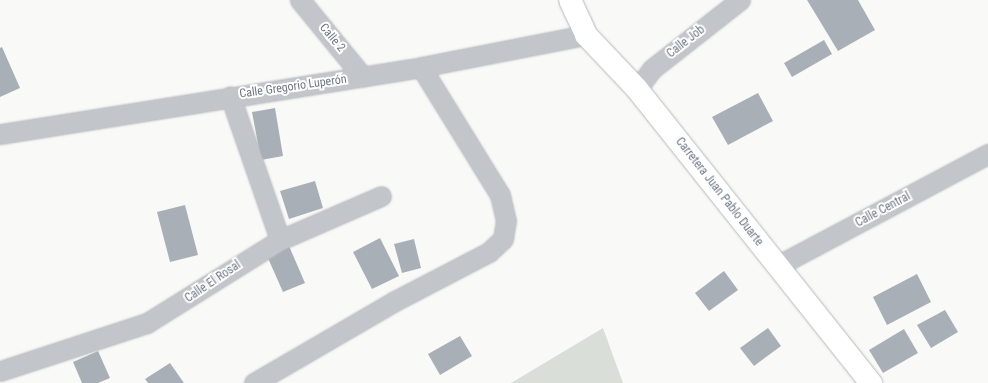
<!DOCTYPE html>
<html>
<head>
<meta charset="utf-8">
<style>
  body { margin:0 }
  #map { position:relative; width:988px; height:383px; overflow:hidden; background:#f9faf8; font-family:"Roboto Condensed",sans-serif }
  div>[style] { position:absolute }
  .green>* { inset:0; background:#d9ded8 }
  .building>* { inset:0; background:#a9afb6 }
  .roads { filter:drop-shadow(0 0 1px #b5b8bd) drop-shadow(0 0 1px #b5b8bd) }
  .minor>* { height:19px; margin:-9.5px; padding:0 9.5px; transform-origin:9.5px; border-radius:9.5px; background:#c2c5c9 }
  .secondary>* { height:22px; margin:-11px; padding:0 11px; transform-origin:11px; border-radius:11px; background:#fff }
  span { translate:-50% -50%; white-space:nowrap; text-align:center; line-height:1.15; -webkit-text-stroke:4px #fff; paint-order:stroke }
  .street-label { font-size:12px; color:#6d7785 }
</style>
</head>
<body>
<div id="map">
  <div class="green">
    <div style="clip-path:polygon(603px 328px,623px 383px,511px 383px)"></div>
  </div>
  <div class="building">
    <div style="clip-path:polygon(807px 0,858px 0,875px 30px,838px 51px)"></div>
    <div style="clip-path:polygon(824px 40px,832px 54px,792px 77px,784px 63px)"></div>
    <div style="clip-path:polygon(2px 47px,20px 88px,0 97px,0 48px)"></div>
    <div style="clip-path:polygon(758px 93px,773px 121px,728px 145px,712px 117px)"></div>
    <div style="clip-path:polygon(275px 108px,283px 156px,261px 160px,252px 112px)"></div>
    <div style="clip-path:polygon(315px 181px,323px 208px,289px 219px,280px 191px)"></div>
    <div style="clip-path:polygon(185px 205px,198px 255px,170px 262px,157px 212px)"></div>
    <div style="clip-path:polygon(380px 238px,399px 276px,372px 289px,353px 252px)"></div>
    <div style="clip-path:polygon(414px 239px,421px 268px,402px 273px,394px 244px)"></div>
    <div style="clip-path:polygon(289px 246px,305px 283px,283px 292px,267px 256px)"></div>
    <div style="clip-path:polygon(724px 271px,738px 290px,709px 311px,695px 293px)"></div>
    <div style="clip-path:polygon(917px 274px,931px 302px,887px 325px,873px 297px)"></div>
    <div style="clip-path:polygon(945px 310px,958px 332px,931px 348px,917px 325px)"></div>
    <div style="clip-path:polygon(768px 328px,781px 346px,754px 366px,740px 348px)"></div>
    <div style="clip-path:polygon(904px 329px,918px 353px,883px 373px,869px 350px)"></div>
    <div style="clip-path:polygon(460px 336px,472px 356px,440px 375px,428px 354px)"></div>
    <div style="clip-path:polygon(98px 351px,110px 378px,98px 383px,82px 383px,73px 362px)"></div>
    <div style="clip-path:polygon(170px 363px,184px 383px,148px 383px,145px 379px)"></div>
  </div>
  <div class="roads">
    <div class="minor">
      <div style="left:300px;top:0;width:99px;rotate:50.7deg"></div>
      <div style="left:637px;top:89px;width:25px;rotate:-53deg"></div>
      <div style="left:652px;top:69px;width:112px;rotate:-38.1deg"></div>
      <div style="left:0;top:134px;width:426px;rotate:-9deg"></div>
      <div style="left:421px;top:67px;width:168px;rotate:-11deg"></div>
      <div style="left:280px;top:240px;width:110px;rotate:-23.5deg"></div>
      <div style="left:777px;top:266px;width:239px;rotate:-28deg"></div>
      <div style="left:0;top:371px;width:155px;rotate:-18.1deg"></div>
      <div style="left:147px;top:323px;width:157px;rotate:-32deg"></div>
      <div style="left:280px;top:240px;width:152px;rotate:-109.1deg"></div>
      <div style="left:254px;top:383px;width:161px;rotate:-30.2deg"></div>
      <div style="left:393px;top:302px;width:108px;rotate:-27.5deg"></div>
      <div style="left:489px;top:252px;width:19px;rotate:-43deg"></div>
      <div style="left:503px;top:239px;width:18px;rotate:-81deg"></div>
      <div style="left:506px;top:221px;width:27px;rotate:-103deg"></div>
      <div style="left:500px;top:195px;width:150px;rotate:-121.7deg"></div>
    </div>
    <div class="secondary">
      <div style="left:570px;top:0;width:38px;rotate:65deg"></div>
      <div style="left:586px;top:35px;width:74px;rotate:46.6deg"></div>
      <div style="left:637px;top:89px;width:376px;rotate:51.5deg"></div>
    </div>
  </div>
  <div class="street-label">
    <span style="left:332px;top:38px;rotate:50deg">Calle 2</span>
    <span style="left:686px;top:42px;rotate:-38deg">Calle Job</span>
    <span style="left:293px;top:87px;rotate:-8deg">Calle Gregorio Luperón</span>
    <span style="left:719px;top:192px;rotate:52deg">Carretera Juan Pablo Duarte</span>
    <span style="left:883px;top:210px;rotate:-28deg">Calle Central</span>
    <span style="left:213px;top:282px;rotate:-34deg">Calle El Rosal</span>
  </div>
</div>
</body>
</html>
